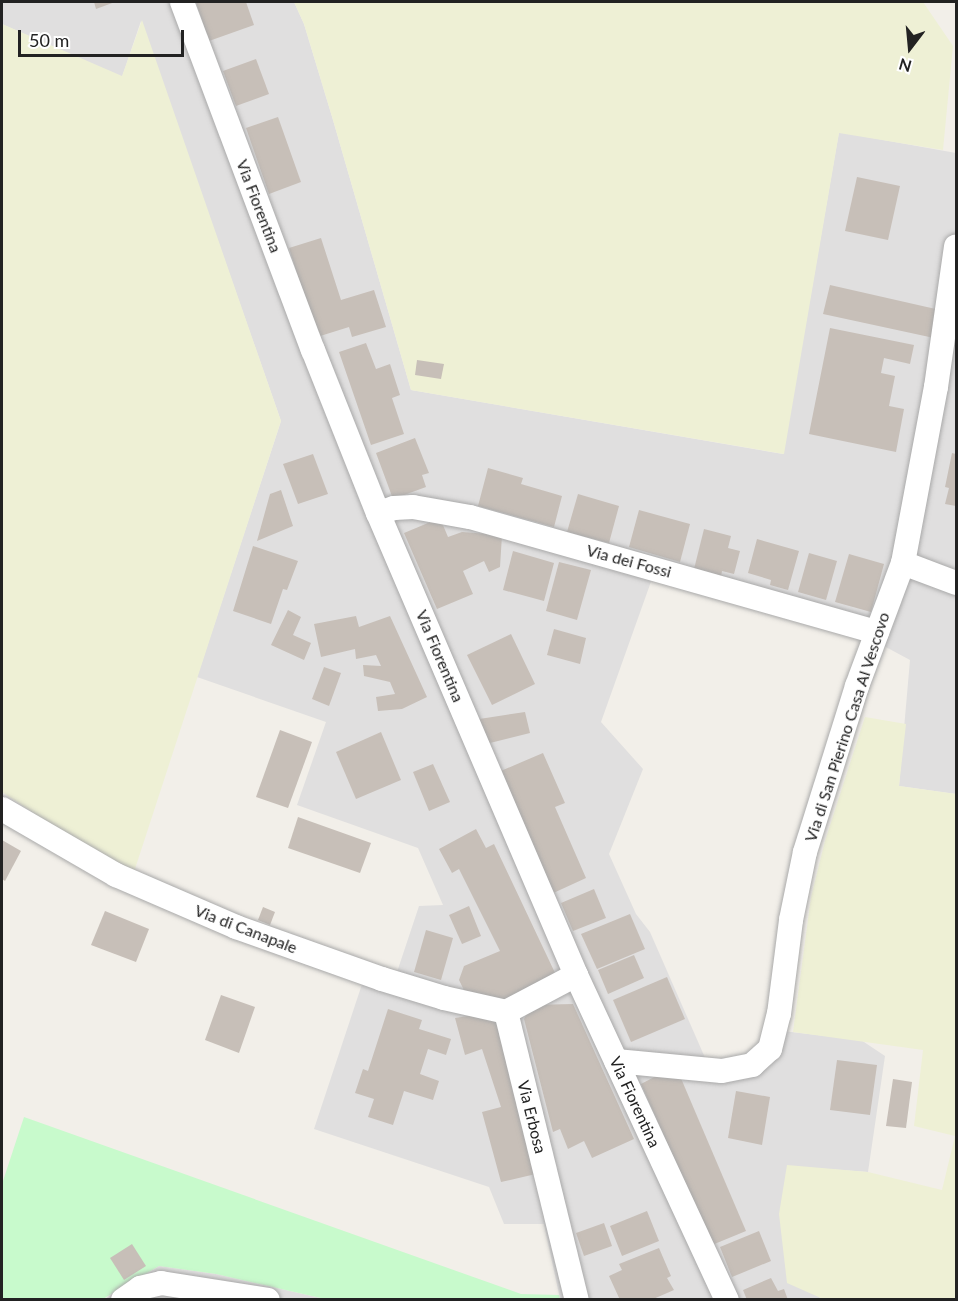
<!DOCTYPE html>
<html>
<head>
<meta charset="utf-8">
<style>
  body { margin:0 }
  #map { position:relative; width:958px; height:1301px; overflow:hidden; background:#f2efe9; font-family:Lato,sans-serif }
  div>[style] { position:absolute }
  .residential>* { inset:0; background:#e0dfdf }
  .farmland>* { inset:0; background:#eef0d5 }
  .park>* { inset:0; background:#c8facc }
  .building>* { inset:0; background:#c7bfb8 }
  .roads { filter:drop-shadow(0 0 2px #a9a9a9) drop-shadow(0 0 2px #a9a9a9) }
  .minor>* { height:24px; margin:-12px; padding:0 12px; transform-origin:12px; border-radius:12px; background:#fff }
  span { translate:-50% -50%; white-space:nowrap; text-align:center; line-height:1.15; -webkit-text-stroke:4.5px #fff; paint-order:stroke }
  .street-label { font-size:16px; color:#222 }
  .frame { position:absolute; inset:0; border:3px solid #222; pointer-events:none }
  .north { position:absolute; left:880px; top:18px; width:60px; height:60px; -webkit-text-stroke:4px #fff; paint-order:stroke; rotate:196deg; font-size:16px; font-weight:700; line-height:24px; text-align:center; color:#222 }
  .north::after { content:''; display:block; margin:auto; width:21px; height:27px; background:#222; clip-path:polygon(50% 0,100% 100%,50% 72%,0 100%) }
  .scale { position:absolute; left:18px; top:30px; width:166px; height:27px; box-sizing:border-box; border:3px solid #222; border-top:0; padding-left:8px; font-size:18px; line-height:21px; white-space:nowrap; color:#222; -webkit-text-stroke:4px #fff; paint-order:stroke }
</style>
</head>
<body>
<div id="map">
  <div class="residential">
    <div style="clip-path:polygon(2px 2px,294px 2px,304px 24px,333px 120px,411px 390px,783px 454px,839px 132px,956px 153px,956px 794px,899px 786px,910px 660px,869px 638px,653px 576px,601px 722px,643px 769px,609px 854px,636px 914px,650px 932px,706px 1060px,743px 1057px,762px 1041px,765px 1029px,861px 1040px,885px 1056px,868px 1172px,787px 1166px,820px 1299px,823px 1299px,560px 1299px,544px 1224px,504px 1224px,489px 1187px,314px 1129px,368px 966px,396px 975px,419px 906px,443px 905px,418px 848px,297px 805px,326px 722px,197px 677px,281px 421px,141px 21px,122px 77px,2px 24px)"></div>
    <div style="clip-path:polygon(159px 1266px,216px 1274px,325px 1299px,103px 1300px)"></div>
  </div>
  <div class="farmland">
    <div style="clip-path:polygon(294px 2px,923px 2px,953px 46px,943px 150px,839px 133px,784px 454px,411px 390px,333px 120px,304px 24px)"></div>
    <div style="clip-path:polygon(142px 20px,281px 421px,134px 872px,105px 860px,2px 792px,2px 24px,122px 76px)"></div>
    <div style="clip-path:polygon(865px 717px,906px 724px,899px 786px,956px 794px,956px 1299px,823px 1299px,787px 1283px,779px 1214px,787px 1165px,868px 1172px,942px 1190px,955px 1136px,914px 1126px,923px 1050px,793px 1032px,811px 897px,825px 841px)"></div>
  </div>
  <div class="park">
    <div style="clip-path:polygon(24px 1117px,521px 1294px,559px 1295px,560px 1299px,325px 1299px,216px 1274px,159px 1266px,103px 1299px,2px 1300px,2px 1184px)"></div>
  </div>
  <div class="building">
    <div style="clip-path:polygon(94px 2px,115px 2px,96px 9px)"></div>
    <div style="clip-path:polygon(196px 2px,246px 2px,254px 25px,209px 41px)"></div>
    <div style="clip-path:polygon(256px 59px,269px 94px,236px 106px,223px 71px)"></div>
    <div style="clip-path:polygon(278px 117px,301px 182px,269px 194px,246px 128px)"></div>
    <div style="clip-path:polygon(857px 177px,900px 186px,888px 240px,845px 231px)"></div>
    <div style="clip-path:polygon(321px 238px,341px 300px,374px 290px,386px 327px,352px 337px,349px 327px,317px 337px,289px 248px)"></div>
    <div style="clip-path:polygon(830px 285px,940px 310px,934px 338px,823px 314px)"></div>
    <div style="clip-path:polygon(830px 328px,914px 345px,910px 364px,884px 358px,881px 373px,895px 376px,889px 406px,904px 409px,896px 452px,809px 434px)"></div>
    <div style="clip-path:polygon(366px 343px,376px 369px,390px 364px,400px 395px,392px 398px,404px 434px,371px 445px,339px 352px)"></div>
    <div style="clip-path:polygon(417px 360px,444px 364px,441px 379px,415px 375px)"></div>
    <div style="clip-path:polygon(415px 438px,429px 473px,422px 475px,426px 487px,393px 499px,376px 453px)"></div>
    <div style="clip-path:polygon(952px 453px,956px 454px,956px 506px,945px 504px,949px 488px,945px 487px)"></div>
    <div style="clip-path:polygon(313px 454px,328px 494px,298px 504px,283px 464px)"></div>
    <div style="clip-path:polygon(488px 468px,523px 478px,521px 484px,562px 496px,554px 527px,478px 506px)"></div>
    <div style="clip-path:polygon(281px 490px,293px 526px,257px 541px,270px 494px)"></div>
    <div style="clip-path:polygon(578px 494px,619px 506px,609px 543px,567px 532px)"></div>
    <div style="clip-path:polygon(639px 510px,690px 524px,680px 562px,629px 547px)"></div>
    <div style="clip-path:polygon(440px 518px,448px 537px,462px 532px,502px 535px,500px 567px,489px 572px,484px 561px,463px 571px,473px 594px,437px 609px,404px 533px)"></div>
    <div style="clip-path:polygon(704px 529px,731px 536px,728px 548px,740px 551px,734px 574px,722px 571px,721px 576px,694px 569px)"></div>
    <div style="clip-path:polygon(757px 539px,799px 551px,788px 590px,770px 585px,771px 580px,748px 573px)"></div>
    <div style="clip-path:polygon(253px 546px,298px 561px,287px 590px,283px 589px,271px 624px,233px 611px)"></div>
    <div style="clip-path:polygon(513px 551px,554px 563px,544px 601px,503px 590px)"></div>
    <div style="clip-path:polygon(809px 553px,837px 561px,826px 600px,798px 592px)"></div>
    <div style="clip-path:polygon(849px 554px,884px 564px,871px 612px,835px 602px)"></div>
    <div style="clip-path:polygon(559px 562px,591px 570px,577px 620px,546px 611px)"></div>
    <div style="clip-path:polygon(288px 610px,301px 617px,293px 635px,311px 643px,304px 660px,271px 645px)"></div>
    <div style="clip-path:polygon(356px 616px,359px 627px,390px 616px,427px 697px,402px 709px,378px 711px,376px 697px,395px 694px,390px 682px,364px 676px,363px 665px,381px 666px,376px 655px,356px 659px,355px 649px,321px 657px,314px 624px)"></div>
    <div style="clip-path:polygon(554px 629px,586px 638px,580px 664px,547px 655px)"></div>
    <div style="clip-path:polygon(511px 634px,535px 684px,492px 705px,467px 655px)"></div>
    <div style="clip-path:polygon(324px 667px,341px 673px,329px 706px,312px 699px)"></div>
    <div style="clip-path:polygon(525px 712px,530px 733px,482px 745px,473px 720px)"></div>
    <div style="clip-path:polygon(280px 730px,312px 742px,288px 808px,256px 797px)"></div>
    <div style="clip-path:polygon(381px 732px,401px 780px,356px 799px,336px 752px)"></div>
    <div style="clip-path:polygon(543px 753px,565px 803px,555px 807px,586px 878px,549px 895px,496px 773px)"></div>
    <div style="clip-path:polygon(433px 764px,450px 802px,429px 811px,413px 772px)"></div>
    <div style="clip-path:polygon(298px 817px,371px 843px,360px 873px,288px 848px)"></div>
    <div style="clip-path:polygon(476px 829px,486px 848px,494px 844px,556px 975px,501px 1001px,466px 994px,459px 980px,464px 966px,500px 951px,459px 869px,452px 873px,439px 849px)"></div>
    <div style="clip-path:polygon(2px 840px,21px 851px,5px 881px,2px 879px)"></div>
    <div style="clip-path:polygon(594px 889px,606px 918px,573px 931px,561px 903px)"></div>
    <div style="clip-path:polygon(469px 906px,481px 936px,462px 944px,449px 915px)"></div>
    <div style="clip-path:polygon(263px 907px,275px 912px,270px 925px,258px 920px)"></div>
    <div style="clip-path:polygon(105px 911px,149px 929px,136px 962px,91px 945px)"></div>
    <div style="clip-path:polygon(630px 914px,645px 949px,597px 969px,581px 934px)"></div>
    <div style="clip-path:polygon(426px 930px,453px 938px,441px 980px,414px 972px)"></div>
    <div style="clip-path:polygon(634px 955px,644px 978px,608px 994px,598px 970px)"></div>
    <div style="clip-path:polygon(667px 977px,685px 1019px,631px 1042px,613px 1000px)"></div>
    <div style="clip-path:polygon(221px 995px,255px 1007px,239px 1053px,205px 1040px)"></div>
    <div style="clip-path:polygon(573px 1004px,634px 1139px,592px 1158px,584px 1141px,568px 1149px,560px 1129px,553px 1132px,524px 1019px,531px 1005px)"></div>
    <div style="clip-path:polygon(388px 1009px,422px 1020px,419px 1029px,451px 1039px,446px 1055px,428px 1049px,420px 1074px,439px 1081px,433px 1100px,404px 1091px,393px 1125px,368px 1117px,374px 1099px,355px 1093px,363px 1069px,368px 1071px)"></div>
    <div style="clip-path:polygon(480px 1014px,495px 1020px,501px 1027px,540px 1173px,501px 1182px,482px 1112px,501px 1107px,482px 1049px,465px 1055px,455px 1018px)"></div>
    <div style="clip-path:polygon(837px 1060px,877px 1065px,870px 1115px,830px 1110px)"></div>
    <div style="clip-path:polygon(660px 1074px,680px 1076px,746px 1231px,712px 1245px,641px 1084px)"></div>
    <div style="clip-path:polygon(893px 1079px,912px 1082px,906px 1128px,886px 1126px)"></div>
    <div style="clip-path:polygon(736px 1091px,770px 1097px,762px 1145px,728px 1138px)"></div>
    <div style="clip-path:polygon(647px 1211px,659px 1241px,622px 1256px,610px 1226px)"></div>
    <div style="clip-path:polygon(604px 1223px,612px 1246px,584px 1256px,576px 1233px)"></div>
    <div style="clip-path:polygon(759px 1231px,771px 1261px,732px 1277px,720px 1247px)"></div>
    <div style="clip-path:polygon(132px 1244px,146px 1266px,124px 1280px,110px 1258px)"></div>
    <div style="clip-path:polygon(659px 1248px,671px 1276px,667px 1278px,674px 1290px,651px 1300px,620px 1300px,609px 1276px,622px 1270px,619px 1264px)"></div>
    <div style="clip-path:polygon(771px 1278px,778px 1291px,784px 1289px,788px 1300px,747px 1300px,743px 1290px)"></div>
  </div>
  <div class="roads">
    <div class="minor">
      <div style="left:182px;top:2px;width:372px;rotate:69.4deg"></div>
      <div style="left:313px;top:350px;width:175px;rotate:68.3deg"></div>
      <div style="left:378px;top:513px;width:503px;rotate:66.8deg"></div>
      <div style="left:576px;top:975px;width:358px;rotate:65.1deg"></div>
      <div style="left:378px;top:513px;width:17px;rotate:-17deg"></div>
      <div style="left:394px;top:508px;width:19px;rotate:-3deg"></div>
      <div style="left:413px;top:507px;width:58px;rotate:10deg"></div>
      <div style="left:470px;top:517px;width:423px;rotate:15.8deg"></div>
      <div style="left:903px;top:563px;width:57px;rotate:20.7deg"></div>
      <div style="left:2px;top:809px;width:132px;rotate:30.1deg"></div>
      <div style="left:116px;top:875px;width:131px;rotate:23.4deg"></div>
      <div style="left:236px;top:927px;width:155px;rotate:19.6deg"></div>
      <div style="left:382px;top:979px;width:65px;rotate:17deg"></div>
      <div style="left:444px;top:998px;width:64px;rotate:12.7deg"></div>
      <div style="left:576px;top:975px;width:79px;rotate:152.1deg"></div>
      <div style="left:506px;top:1012px;width:297px;rotate:76.2deg"></div>
      <div style="left:616px;top:1061px;width:106px;rotate:5.4deg"></div>
      <div style="left:722px;top:1071px;width:31px;rotate:-11deg"></div>
      <div style="left:752px;top:1065px;width:24px;rotate:-42deg"></div>
      <div style="left:770px;top:1049px;width:36px;rotate:-76deg"></div>
      <div style="left:779px;top:1014px;width:95px;rotate:-82.7deg"></div>
      <div style="left:791px;top:920px;width:69px;rotate:-78.4deg"></div>
      <div style="left:805px;top:852px;width:174px;rotate:-72.6deg"></div>
      <div style="left:857px;top:686px;width:131px;rotate:-69.5deg"></div>
      <div style="left:903px;top:563px;width:179px;rotate:-79.4deg"></div>
      <div style="left:936px;top:387px;width:142px;rotate:-81.9deg"></div>
      <div style="left:123px;top:1300px;width:21px;rotate:-35deg"></div>
      <div style="left:140px;top:1288px;width:22px;rotate:-13deg"></div>
      <div style="left:161px;top:1283px;width:108px;rotate:9deg"></div>
    </div>
  </div>
  <div class="street-label">
    <span style="left:259px;top:206px;rotate:69deg">Via Fiorentina</span>
    <span style="left:629px;top:561px;rotate:15deg">Via dei Fossi</span>
    <span style="left:440px;top:656px;rotate:67deg">Via Fiorentina</span>
    <span style="left:847px;top:727px;rotate:-72deg">Via di San Pierino Casa Al Vescovo</span>
    <span style="left:246px;top:929px;rotate:21deg">Via di Canapale</span>
    <span style="left:635px;top:1102px;rotate:65deg">Via Fiorentina</span>
    <span style="left:532px;top:1117px;rotate:76deg">Via Erbosa</span>
  </div>
  <div class="frame"></div>
  <div class="north">N</div>
  <div class="scale">50 m</div>
</div>
</body>
</html>
